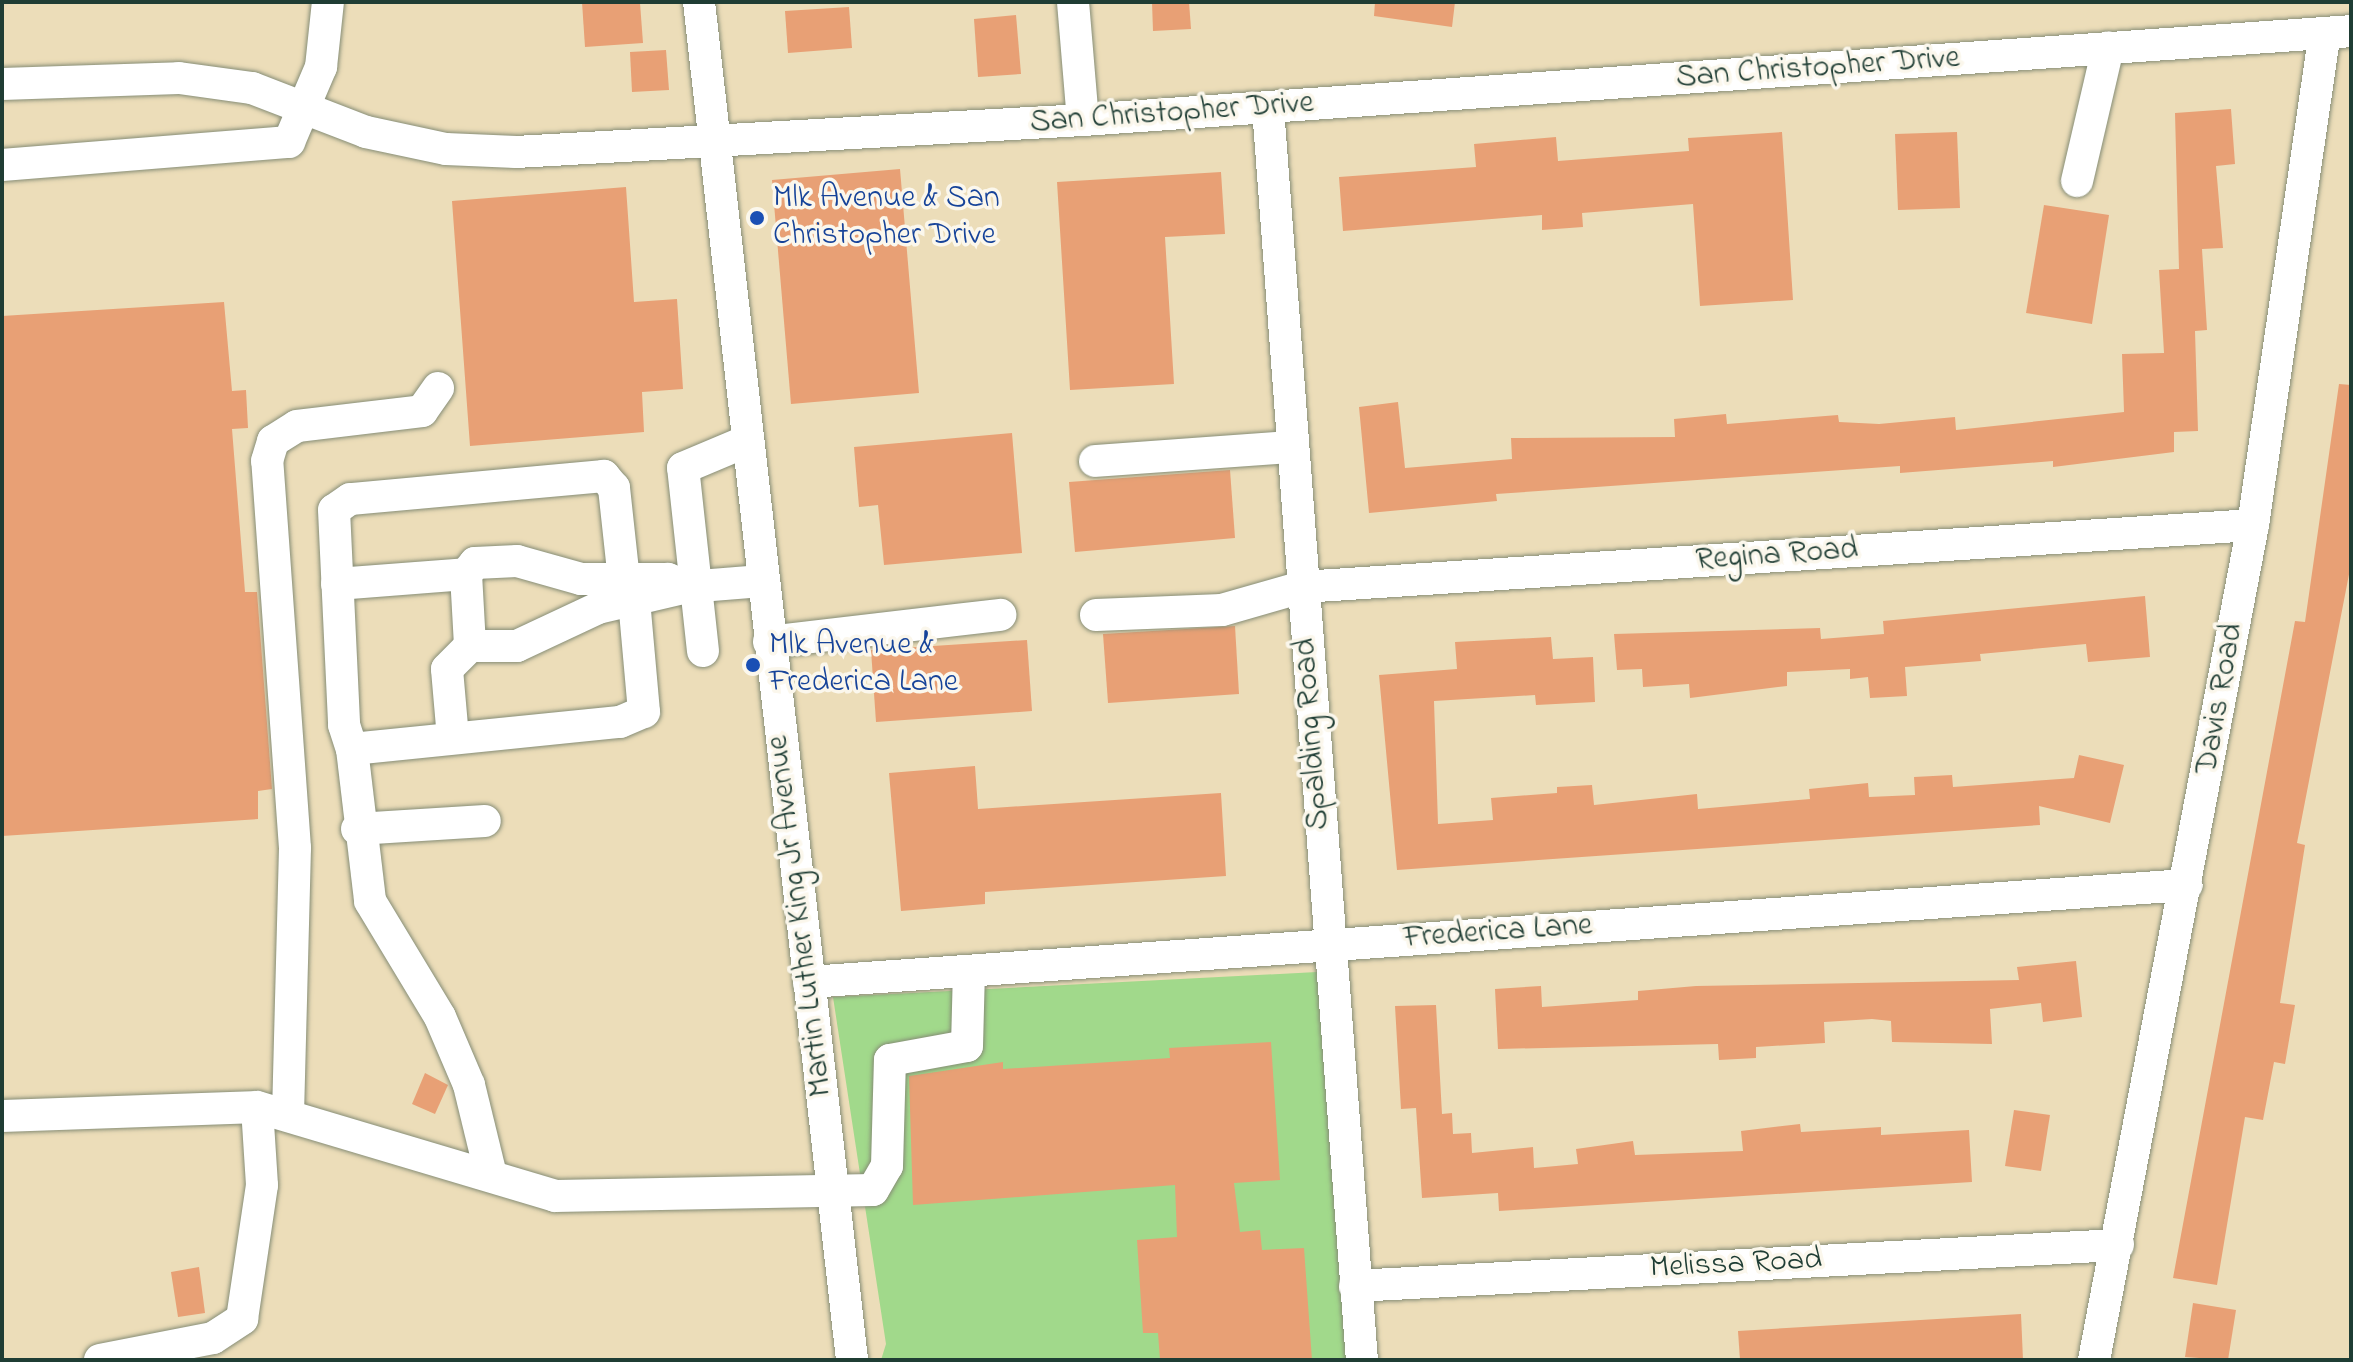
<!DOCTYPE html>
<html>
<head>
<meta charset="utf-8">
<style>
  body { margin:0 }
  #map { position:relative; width:2353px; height:1362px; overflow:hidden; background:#ecddb9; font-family:"Indie Flower",sans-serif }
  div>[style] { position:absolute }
  .green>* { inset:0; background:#a1d98b }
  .building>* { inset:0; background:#e8a075 }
  .roads { filter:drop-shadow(0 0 2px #868d76) drop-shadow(0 0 2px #868d76) }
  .minor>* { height:32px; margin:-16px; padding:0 16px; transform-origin:16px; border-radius:16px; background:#fff }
  .dots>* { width:22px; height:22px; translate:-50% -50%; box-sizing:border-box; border:4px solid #fbf7ec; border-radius:50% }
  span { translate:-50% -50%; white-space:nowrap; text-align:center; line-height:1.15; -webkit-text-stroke:7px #fbf7ec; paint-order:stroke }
  .street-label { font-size:32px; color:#1f3d34 }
  .transit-label { font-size:32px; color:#164399 }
  .left { translate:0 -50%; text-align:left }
  .frame { position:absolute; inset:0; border:4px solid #1f3d34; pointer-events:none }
</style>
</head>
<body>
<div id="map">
  <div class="green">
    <div style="clip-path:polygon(1317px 972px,1347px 1360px,881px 1360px,886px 1344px,833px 997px)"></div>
  </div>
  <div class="building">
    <div style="clip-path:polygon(582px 2px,640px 3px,643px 43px,585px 47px)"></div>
    <div style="clip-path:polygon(1152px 2px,1189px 2px,1191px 29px,1153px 31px)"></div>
    <div style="clip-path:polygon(1375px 2px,1455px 2px,1452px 27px,1374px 16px)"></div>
    <div style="clip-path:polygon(849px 7px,852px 48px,788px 53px,785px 11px)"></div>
    <div style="clip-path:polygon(1016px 15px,1021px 74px,978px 77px,974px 19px)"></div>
    <div style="clip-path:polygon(666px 50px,669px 90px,632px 92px,630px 52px)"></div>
    <div style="clip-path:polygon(2231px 109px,2235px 164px,2216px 166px,2223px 248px,2202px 249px,2207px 330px,2195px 331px,2198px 431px,2174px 432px,2174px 452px,2053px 467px,2053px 461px,1900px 473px,1900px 466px,1496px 494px,1497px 501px,1369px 513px,1359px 407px,1398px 402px,1405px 468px,1512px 459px,1511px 438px,1675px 437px,1674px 419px,1726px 414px,1727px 424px,1838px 415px,1839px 422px,1879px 424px,1955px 417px,1956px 430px,2124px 412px,2122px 354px,2164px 353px,2159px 270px,2179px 269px,2175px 113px)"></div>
    <div style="clip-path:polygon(1782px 132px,1793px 300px,1700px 306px,1693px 204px,1582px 213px,1583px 227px,1542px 230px,1542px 215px,1343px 231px,1339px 177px,1476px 167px,1474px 144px,1556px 137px,1558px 161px,1689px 151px,1688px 138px)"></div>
    <div style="clip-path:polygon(1957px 132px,1960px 208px,1898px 210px,1895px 134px)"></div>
    <div style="clip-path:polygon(900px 169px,919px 393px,791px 404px,772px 180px)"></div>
    <div style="clip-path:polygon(1221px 172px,1225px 234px,1165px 237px,1174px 384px,1070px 390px,1057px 182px)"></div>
    <div style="clip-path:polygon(626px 187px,634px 302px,677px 299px,683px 389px,642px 392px,644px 432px,470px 446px,452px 201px)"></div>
    <div style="clip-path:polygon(2044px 205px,2109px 215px,2092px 324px,2026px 313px)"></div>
    <div style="clip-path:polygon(224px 302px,232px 391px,246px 390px,248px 428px,232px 429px,245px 592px,257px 592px,272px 789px,258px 791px,258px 819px,2px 836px,2px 316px)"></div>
    <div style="clip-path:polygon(2339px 384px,2351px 385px,2351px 564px,2297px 843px,2305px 845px,2280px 1003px,2295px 1005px,2285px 1064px,2274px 1062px,2263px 1120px,2245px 1117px,2217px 1285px,2173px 1278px,2295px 621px,2305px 622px)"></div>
    <div style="clip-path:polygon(1012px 433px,1022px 553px,884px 565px,878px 505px,859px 507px,854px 447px)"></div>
    <div style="clip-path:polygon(1230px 470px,1235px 538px,1075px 552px,1069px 482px)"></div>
    <div style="clip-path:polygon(2145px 596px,2150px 657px,2088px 662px,2086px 644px,1980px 654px,1981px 661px,1905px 667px,1907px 696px,1870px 698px,1868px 677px,1850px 679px,1850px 669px,1787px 672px,1787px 686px,1690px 698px,1689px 684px,1643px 687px,1642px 669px,1617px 670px,1614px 634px,1820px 628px,1821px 639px,1884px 634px,1883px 621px)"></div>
    <div style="clip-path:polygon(1235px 626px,1239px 694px,1108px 703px,1103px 634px)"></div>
    <div style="clip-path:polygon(1551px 637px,1553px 659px,1593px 657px,1595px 702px,1536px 705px,1535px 695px,1434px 701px,1438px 824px,1493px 820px,1491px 798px,1557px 793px,1557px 787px,1592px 785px,1594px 805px,1697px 794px,1698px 809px,1810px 799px,1809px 789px,1868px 783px,1869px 797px,1915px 795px,1914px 777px,1952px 775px,1953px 787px,2074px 778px,2079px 755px,2124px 765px,2110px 823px,2039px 806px,2040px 825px,1397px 870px,1379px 675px,1457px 669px,1455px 642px)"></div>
    <div style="clip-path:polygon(1027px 640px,1032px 711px,876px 722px,871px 650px)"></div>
    <div style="clip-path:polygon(975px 766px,978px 809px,1221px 793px,1226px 876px,985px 892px,985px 904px,901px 911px,889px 773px)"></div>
    <div style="clip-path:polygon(2076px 961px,2082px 1017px,2043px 1022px,2041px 1003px,1990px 1009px,1992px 1044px,1892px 1042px,1891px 1021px,1872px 1019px,1824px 1022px,1825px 1043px,1756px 1047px,1756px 1058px,1719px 1060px,1718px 1044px,1498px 1049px,1495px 989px,1541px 986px,1542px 1007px,1638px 1000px,1638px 991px,1696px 986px,2019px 980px,2017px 967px)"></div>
    <div style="clip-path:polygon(1436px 1005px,1442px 1114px,1452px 1113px,1453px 1134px,1471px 1133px,1472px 1153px,1533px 1147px,1534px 1168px,1578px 1164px,1576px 1149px,1633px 1141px,1635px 1155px,1743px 1151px,1741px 1131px,1800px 1124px,1801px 1132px,1881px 1127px,1881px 1135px,1969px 1130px,1972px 1182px,1499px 1211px,1498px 1193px,1422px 1198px,1416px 1108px,1401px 1109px,1395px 1006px)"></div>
    <div style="clip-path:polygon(1271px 1042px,1280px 1180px,1234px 1183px,1240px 1232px,1260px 1230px,1262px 1250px,1304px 1248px,1312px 1360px,1160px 1360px,1158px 1333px,1143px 1333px,1137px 1240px,1177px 1237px,1175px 1185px,913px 1205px,909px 1076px,1003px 1062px,1003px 1069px,1170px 1058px,1169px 1048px)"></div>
    <div style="clip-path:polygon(425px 1073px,448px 1085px,435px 1114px,412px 1104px)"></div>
    <div style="clip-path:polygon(2014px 1110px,2050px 1115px,2041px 1171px,2005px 1166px)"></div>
    <div style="clip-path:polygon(199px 1267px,205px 1313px,178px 1317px,171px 1272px)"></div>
    <div style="clip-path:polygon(2193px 1303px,2236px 1310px,2228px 1360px,2185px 1357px)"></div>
    <div style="clip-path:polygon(2021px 1314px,2023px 1360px,1740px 1360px,1738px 1331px)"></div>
  </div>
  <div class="roads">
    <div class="minor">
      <div style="left:699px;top:2px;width:1367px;rotate:83.57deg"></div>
      <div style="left:1073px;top:2px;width:118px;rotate:85.2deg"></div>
      <div style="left:2px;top:84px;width:177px;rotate:-1.9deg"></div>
      <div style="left:179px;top:78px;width:74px;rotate:7.8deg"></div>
      <div style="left:252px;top:88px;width:122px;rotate:21.1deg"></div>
      <div style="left:366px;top:132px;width:82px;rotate:12deg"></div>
      <div style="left:446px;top:149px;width:70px;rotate:2.5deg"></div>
      <div style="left:516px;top:152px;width:568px;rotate:-3.23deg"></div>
      <div style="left:1083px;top:120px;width:1271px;rotate:-4.01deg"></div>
      <div style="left:1268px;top:108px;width:1256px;rotate:85.71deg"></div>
      <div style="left:2px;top:165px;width:288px;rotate:-4.6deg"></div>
      <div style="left:289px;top:142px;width:82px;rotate:-66.9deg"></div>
      <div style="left:321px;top:67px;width:65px;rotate:-83.9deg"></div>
      <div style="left:2077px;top:181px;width:137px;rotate:-76.9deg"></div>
      <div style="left:1095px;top:461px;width:197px;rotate:-4.1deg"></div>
      <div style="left:624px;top:580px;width:93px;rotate:-96.2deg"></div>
      <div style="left:614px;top:488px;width:16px;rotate:-130deg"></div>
      <div style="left:604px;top:476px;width:255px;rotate:174.8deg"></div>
      <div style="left:350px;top:499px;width:19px;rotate:145deg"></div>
      <div style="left:334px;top:510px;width:215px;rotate:87.3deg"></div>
      <div style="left:344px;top:725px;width:25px;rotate:72deg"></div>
      <div style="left:352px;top:749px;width:269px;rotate:-5.8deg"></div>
      <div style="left:620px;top:722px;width:26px;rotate:-23deg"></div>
      <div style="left:644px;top:712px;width:112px;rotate:-95.1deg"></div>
      <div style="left:337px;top:584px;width:129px;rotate:-4.4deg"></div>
      <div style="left:687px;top:587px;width:21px;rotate:-157deg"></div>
      <div style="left:668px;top:579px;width:87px;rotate:180deg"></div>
      <div style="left:581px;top:579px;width:66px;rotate:-164.3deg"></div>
      <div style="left:517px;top:561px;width:42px;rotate:177.3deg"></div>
      <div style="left:475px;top:563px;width:14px;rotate:129deg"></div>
      <div style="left:466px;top:574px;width:72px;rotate:86.8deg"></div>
      <div style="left:470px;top:646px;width:47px"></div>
      <div style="left:517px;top:646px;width:89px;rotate:-25.1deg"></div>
      <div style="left:598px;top:608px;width:91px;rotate:-13.3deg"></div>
      <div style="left:687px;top:587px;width:75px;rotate:-4.6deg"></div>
      <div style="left:1096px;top:615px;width:126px;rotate:-2.3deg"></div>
      <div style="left:1222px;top:610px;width:83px;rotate:-16deg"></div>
      <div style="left:1302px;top:587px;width:953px;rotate:-3.73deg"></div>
      <div style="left:769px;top:642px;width:233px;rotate:-6.7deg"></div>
      <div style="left:703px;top:651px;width:184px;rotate:-96.2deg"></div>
      <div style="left:683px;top:468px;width:67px;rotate:-22.8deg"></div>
      <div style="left:453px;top:738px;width:69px;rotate:-95deg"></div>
      <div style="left:447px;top:669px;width:33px;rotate:-45deg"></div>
      <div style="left:352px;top:749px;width:153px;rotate:83.2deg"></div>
      <div style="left:370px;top:901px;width:135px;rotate:58.9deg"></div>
      <div style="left:440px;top:1017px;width:74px;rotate:66.9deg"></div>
      <div style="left:469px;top:1085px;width:93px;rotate:76.3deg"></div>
      <div style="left:357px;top:829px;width:128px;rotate:-3.6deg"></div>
      <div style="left:809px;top:982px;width:1381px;rotate:-4.03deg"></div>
      <div style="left:288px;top:1115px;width:267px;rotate:-88.5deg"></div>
      <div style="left:295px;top:848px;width:388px;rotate:-94.1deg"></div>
      <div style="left:267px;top:461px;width:21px;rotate:-73deg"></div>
      <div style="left:273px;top:441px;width:28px;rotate:-32deg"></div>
      <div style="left:297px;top:426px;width:126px;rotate:-6.8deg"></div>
      <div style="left:422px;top:411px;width:28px;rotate:-55deg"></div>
      <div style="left:2px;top:1116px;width:255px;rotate:-2deg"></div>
      <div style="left:257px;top:1107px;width:311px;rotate:16.6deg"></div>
      <div style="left:555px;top:1196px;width:318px;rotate:-1.1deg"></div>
      <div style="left:873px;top:1190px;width:28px;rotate:-60deg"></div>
      <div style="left:887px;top:1166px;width:106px;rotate:-88.4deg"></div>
      <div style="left:890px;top:1060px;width:78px;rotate:-10.3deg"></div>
      <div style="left:967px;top:1046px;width:75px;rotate:-88.5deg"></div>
      <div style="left:1355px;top:1286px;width:764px;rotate:-3.08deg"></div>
      <div style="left:100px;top:1360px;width:115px;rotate:-11deg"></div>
      <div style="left:213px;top:1338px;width:35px;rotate:-33deg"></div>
      <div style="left:242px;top:1319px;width:135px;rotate:-81.5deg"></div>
      <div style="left:262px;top:1185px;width:78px;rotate:-93.7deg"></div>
      <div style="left:2094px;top:1360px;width:850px;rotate:-79.22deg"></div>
      <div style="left:2253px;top:525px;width:497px;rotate:-81.7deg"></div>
    </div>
  </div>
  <div class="dots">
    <div style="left:757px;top:218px;background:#1a4fb4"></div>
    <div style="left:753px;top:665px;background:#1a4fb4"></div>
  </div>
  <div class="street-label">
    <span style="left:1818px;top:69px;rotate:-4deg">San Christopher Drive</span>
    <span style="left:1172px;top:114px;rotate:-4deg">San Christopher Drive</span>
    <span style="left:1777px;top:556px;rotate:-4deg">Regina Road</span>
    <span style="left:2221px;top:699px;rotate:-80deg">Davis Road</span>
    <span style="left:1313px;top:734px;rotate:-94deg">Spalding Road</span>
    <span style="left:801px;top:916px;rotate:-97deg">Martin Luther King Jr Avenue</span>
    <span style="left:1498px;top:933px;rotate:-4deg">Frederica Lane</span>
    <span style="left:1736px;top:1265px;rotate:-3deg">Melissa Road</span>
  </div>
  <div class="transit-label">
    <span class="left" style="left:773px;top:218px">Mlk Avenue &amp; San<br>Christopher Drive</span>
    <span class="left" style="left:769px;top:665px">Mlk Avenue &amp;<br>Frederica Lane</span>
  </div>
  <div class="frame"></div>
</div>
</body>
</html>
